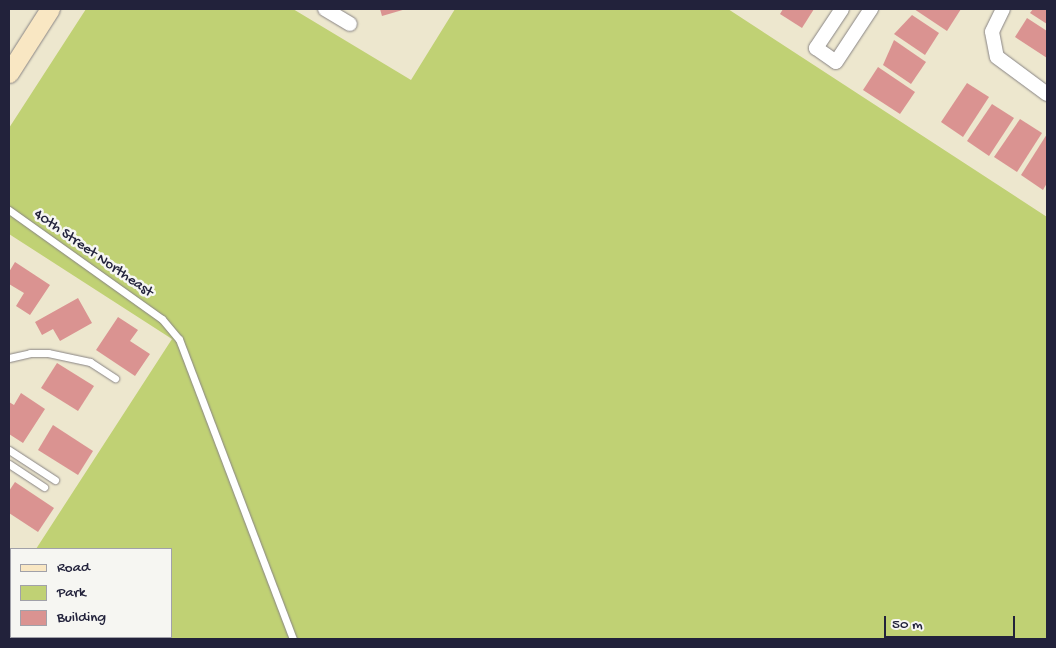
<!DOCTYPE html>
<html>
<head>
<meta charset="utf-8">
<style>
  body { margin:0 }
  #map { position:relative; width:1056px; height:648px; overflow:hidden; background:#ede7ce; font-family:"Gochi Hand",sans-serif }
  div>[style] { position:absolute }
  .green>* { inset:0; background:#c0d174 }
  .building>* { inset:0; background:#da9391 }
  .roads { filter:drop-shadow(0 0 1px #888484) drop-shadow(0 0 1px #888484) }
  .lane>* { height:7px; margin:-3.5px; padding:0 3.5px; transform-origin:3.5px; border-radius:3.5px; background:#fff }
  .street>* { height:14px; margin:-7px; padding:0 7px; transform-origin:7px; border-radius:7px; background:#fff }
  .secondary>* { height:19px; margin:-9.5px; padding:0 9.5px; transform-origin:9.5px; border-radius:9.5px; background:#f9e7c3 }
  span { translate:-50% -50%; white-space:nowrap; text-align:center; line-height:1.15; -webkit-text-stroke:5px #f6f6f2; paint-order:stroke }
  .street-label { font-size:15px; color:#22223b }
  .frame { position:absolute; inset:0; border:10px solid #22223b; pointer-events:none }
  .legend { position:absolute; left:10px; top:548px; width:162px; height:90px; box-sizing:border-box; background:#f6f6f2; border:1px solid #a1a1a9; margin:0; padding:6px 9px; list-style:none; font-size:15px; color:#22223b }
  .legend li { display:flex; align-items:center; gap:10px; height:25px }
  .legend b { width:25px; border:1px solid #a1a1a9 }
  .scale { position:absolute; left:884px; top:616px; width:131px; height:22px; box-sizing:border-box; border:2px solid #22223b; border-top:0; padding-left:6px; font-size:15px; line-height:18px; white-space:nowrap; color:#22223b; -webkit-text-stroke:4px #f6f6f2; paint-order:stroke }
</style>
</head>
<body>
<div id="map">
  <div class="green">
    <div style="clip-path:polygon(86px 9px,293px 9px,411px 80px,455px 9px,728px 9px,1047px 217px,1047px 639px,9px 639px,11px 588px,11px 637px,171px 637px,171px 549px,36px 549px,172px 339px,9px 234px,9px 128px)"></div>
  </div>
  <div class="building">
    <div style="clip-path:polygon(380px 9px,406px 9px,382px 16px)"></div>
    <div style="clip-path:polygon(783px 9px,814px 9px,802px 28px,780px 14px)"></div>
    <div style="clip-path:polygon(914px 9px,961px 9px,947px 31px)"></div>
    <div style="clip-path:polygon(1033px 9px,1047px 9px,1047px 24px,1030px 13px)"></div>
    <div style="clip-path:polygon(912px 15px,939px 33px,925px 55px,894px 34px)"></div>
    <div style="clip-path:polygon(1027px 18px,1047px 31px,1047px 58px,1015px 37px)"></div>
    <div style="clip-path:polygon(894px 40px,926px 62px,911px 84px,883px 65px)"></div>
    <div style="clip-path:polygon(878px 67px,915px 92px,900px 114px,863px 90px)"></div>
    <div style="clip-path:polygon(967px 83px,989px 97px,963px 137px,941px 122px)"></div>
    <div style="clip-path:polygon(992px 104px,1014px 118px,989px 156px,967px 141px)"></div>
    <div style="clip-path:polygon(1020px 119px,1042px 133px,1017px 172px,994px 157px)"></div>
    <div style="clip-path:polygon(1047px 134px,1047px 183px,1043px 190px,1021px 175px)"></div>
    <div style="clip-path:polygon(15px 262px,50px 285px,30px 315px,16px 306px,24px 293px,9px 284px,9px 272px)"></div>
    <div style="clip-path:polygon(78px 298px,92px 323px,60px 341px,53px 329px,42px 335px,35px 322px)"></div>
    <div style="clip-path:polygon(118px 317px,138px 330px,130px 341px,150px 354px,135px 376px,96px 350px)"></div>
    <div style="clip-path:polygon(57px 363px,94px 386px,78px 411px,41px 388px)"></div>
    <div style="clip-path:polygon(21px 393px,45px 409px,23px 443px,9px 434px,9px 402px,14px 405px)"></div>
    <div style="clip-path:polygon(53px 425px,93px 451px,78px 475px,38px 450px)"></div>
    <div style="clip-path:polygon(15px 482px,54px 508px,38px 532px,9px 513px,9px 491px)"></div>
    <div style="clip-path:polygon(9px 558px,11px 560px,9px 577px)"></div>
  </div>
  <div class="roads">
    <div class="lane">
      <div style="left:9px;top:210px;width:188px;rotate:35.5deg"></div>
      <div style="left:162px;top:319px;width:26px;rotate:50deg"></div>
      <div style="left:179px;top:339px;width:321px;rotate:69.2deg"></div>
      <div style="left:9px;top:358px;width:22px;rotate:-13deg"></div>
      <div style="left:30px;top:353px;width:18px"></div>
      <div style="left:48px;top:353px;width:43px;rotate:12.1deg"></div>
      <div style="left:90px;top:362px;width:30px;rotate:33deg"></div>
      <div style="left:9px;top:450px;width:55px;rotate:33.1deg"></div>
      <div style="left:9px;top:464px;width:42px;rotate:33.3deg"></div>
    </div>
    <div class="street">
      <div style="left:325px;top:9px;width:29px;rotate:31deg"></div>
      <div style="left:842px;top:9px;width:47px;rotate:123.7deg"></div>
      <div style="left:816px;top:48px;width:24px;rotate:35deg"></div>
      <div style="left:836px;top:62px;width:64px;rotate:-56.6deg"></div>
      <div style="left:1003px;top:9px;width:25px;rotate:116deg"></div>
      <div style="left:992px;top:32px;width:25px;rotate:79deg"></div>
      <div style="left:997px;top:57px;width:62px;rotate:36.5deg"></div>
    </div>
    <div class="secondary">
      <div style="left:9px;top:73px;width:76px;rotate:-57.4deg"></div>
    </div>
  </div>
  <div class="street-label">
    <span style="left:93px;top:254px;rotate:35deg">40th Street Northeast</span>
  </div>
  <div class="frame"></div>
  <ul class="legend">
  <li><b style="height:6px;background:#f9e7c3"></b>Road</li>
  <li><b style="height:14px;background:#c0d174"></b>Park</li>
  <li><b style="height:14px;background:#da9391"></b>Building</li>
  </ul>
  <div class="scale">50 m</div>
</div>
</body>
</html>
